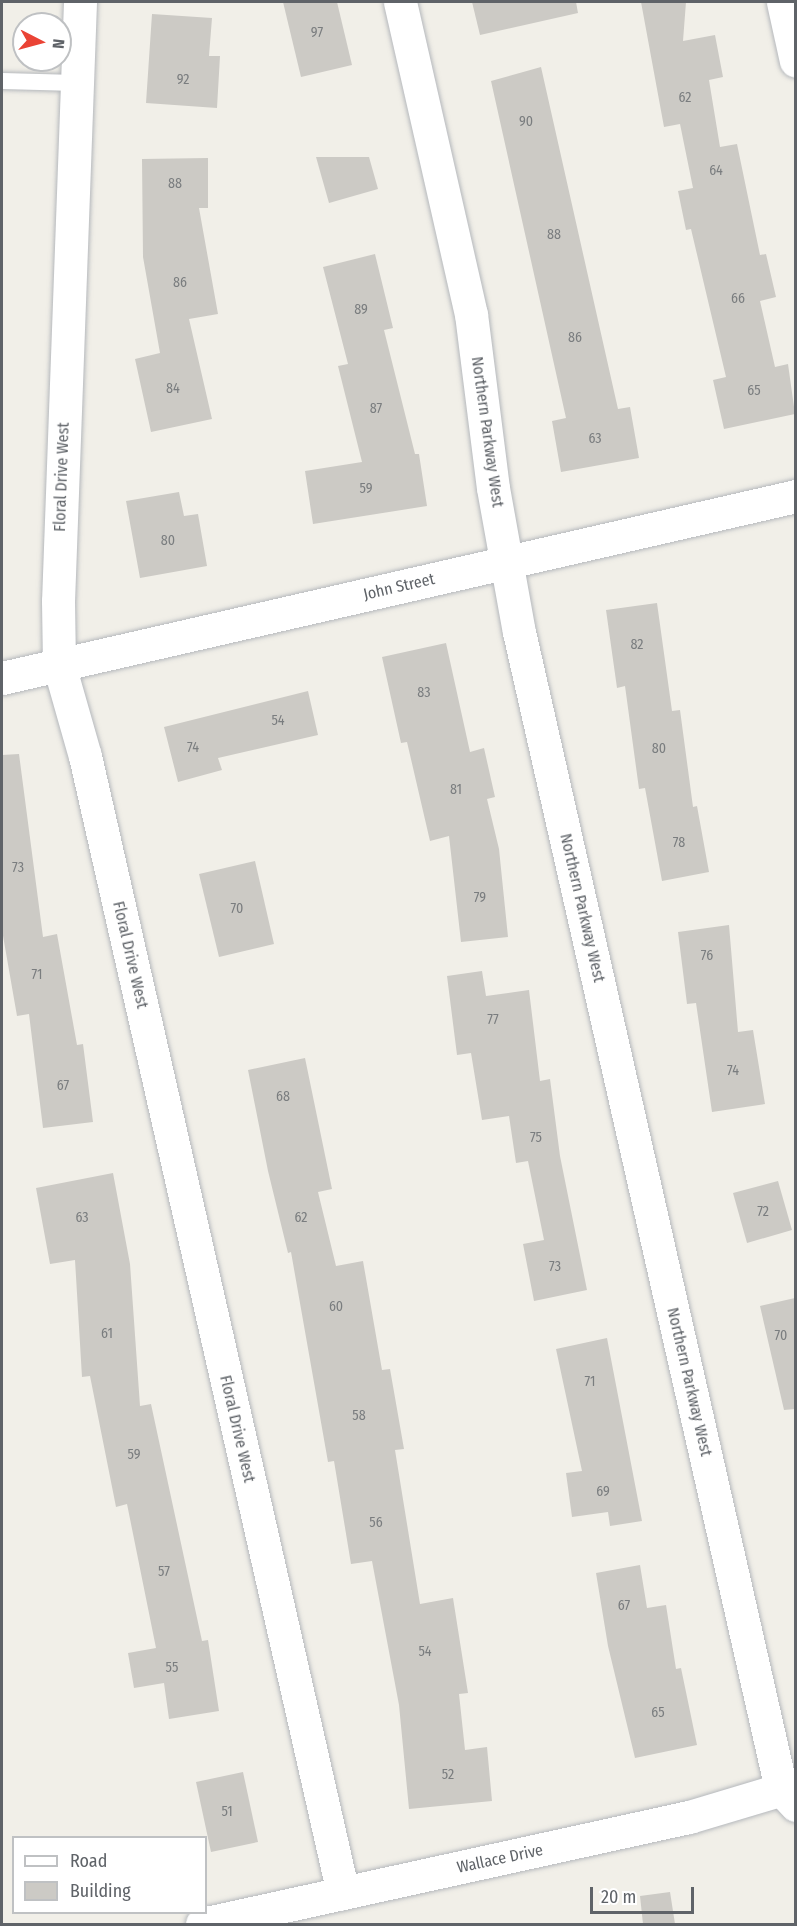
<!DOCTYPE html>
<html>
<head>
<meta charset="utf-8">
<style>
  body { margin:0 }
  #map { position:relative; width:797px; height:1926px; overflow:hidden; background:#f1efe8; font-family:"Fira Sans Condensed",sans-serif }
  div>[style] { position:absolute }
  .building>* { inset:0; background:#cccac5 }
  .roads { filter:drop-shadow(0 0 2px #b5b8bc) drop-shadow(0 0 2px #b5b8bc) }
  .service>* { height:16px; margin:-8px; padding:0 8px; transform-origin:8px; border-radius:8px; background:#fff }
  .minor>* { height:33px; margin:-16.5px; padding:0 16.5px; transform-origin:16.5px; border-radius:16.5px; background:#fff }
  span { translate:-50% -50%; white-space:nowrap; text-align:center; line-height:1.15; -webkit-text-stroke:4.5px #fff; paint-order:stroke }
  .number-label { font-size:14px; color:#7a7d7f }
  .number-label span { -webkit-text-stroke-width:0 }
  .street-label { font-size:16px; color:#5f6368 }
  .frame { position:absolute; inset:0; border:3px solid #5f6368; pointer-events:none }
  .legend { position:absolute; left:12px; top:1836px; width:195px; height:78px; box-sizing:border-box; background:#fff; border:2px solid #bfc1c3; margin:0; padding:8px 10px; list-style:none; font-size:18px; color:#5f6368 }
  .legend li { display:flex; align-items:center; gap:12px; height:30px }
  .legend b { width:30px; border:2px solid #bfc1c3 }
  .north { position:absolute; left:12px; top:12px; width:60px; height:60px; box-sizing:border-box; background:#fff; border:2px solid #bfc1c3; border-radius:50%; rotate:96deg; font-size:16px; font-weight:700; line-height:24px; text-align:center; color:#5f6368 }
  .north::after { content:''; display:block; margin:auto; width:21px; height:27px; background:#ea4335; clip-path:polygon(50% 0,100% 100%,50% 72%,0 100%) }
  .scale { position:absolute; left:590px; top:1887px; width:104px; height:27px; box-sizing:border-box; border:3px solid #5f6368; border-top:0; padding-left:8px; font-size:18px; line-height:21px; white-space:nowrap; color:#5f6368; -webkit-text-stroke:4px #fff; paint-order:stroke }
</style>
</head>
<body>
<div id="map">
  <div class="building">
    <div style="clip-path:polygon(283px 2px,337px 2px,352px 65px,301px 77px)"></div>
    <div style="clip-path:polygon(472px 2px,576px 2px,578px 13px,480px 35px)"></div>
    <div style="clip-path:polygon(641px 2px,686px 2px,683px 41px,715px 35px,723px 77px,709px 80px,720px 147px,737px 144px,760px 255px,766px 254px,776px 297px,760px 301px,775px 367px,788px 364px,795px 414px,724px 429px,713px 380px,726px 377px,691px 229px,686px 230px,678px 191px,693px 188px,680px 124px,664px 127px)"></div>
    <div style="clip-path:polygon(152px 14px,212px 18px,209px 56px,220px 56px,217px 108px,146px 103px)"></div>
    <div style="clip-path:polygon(541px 67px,618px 409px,630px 407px,639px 458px,561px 472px,552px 421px,566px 418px,491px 81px)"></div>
    <div style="clip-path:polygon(316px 157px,369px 157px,378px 189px,329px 203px)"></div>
    <div style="clip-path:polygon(208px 158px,208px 208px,199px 208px,218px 314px,189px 319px,212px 419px,151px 432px,135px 359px,160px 353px,143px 257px,142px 159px)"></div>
    <div style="clip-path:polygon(375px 254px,393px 328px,384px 330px,415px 454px,419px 454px,427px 506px,313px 524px,305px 471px,362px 462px,338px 366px,348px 364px,323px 267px)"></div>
    <div style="clip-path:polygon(179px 492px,184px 516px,198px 514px,207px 566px,140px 578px,126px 501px)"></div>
    <div style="clip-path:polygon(657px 603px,672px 711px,680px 710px,693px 807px,697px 806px,709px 872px,662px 881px,645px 788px,639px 789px,625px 686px,617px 688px,606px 610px)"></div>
    <div style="clip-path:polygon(446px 643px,470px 752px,484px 748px,495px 797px,487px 799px,499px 849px,508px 937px,461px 942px,449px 836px,430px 841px,407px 742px,401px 743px,382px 657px)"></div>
    <div style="clip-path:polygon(308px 691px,318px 735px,218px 758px,222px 770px,178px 782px,164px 727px)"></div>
    <div style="clip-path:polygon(19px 754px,43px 937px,57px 934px,77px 1045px,83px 1044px,93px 1122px,43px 1128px,29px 1014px,17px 1016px,2px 930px,2px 755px)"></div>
    <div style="clip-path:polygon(255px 861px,274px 944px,219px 957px,199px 874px)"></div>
    <div style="clip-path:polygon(729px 925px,738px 1032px,753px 1030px,765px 1104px,712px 1112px,696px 1003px,687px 1004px,678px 932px)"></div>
    <div style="clip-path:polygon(482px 971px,486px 996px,529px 990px,540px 1081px,550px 1079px,560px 1156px,587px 1290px,534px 1301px,523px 1244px,544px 1240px,528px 1161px,516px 1163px,509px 1116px,482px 1120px,471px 1053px,457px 1055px,447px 976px)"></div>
    <div style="clip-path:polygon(305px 1058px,332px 1189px,318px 1192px,336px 1266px,363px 1261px,382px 1370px,390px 1369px,404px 1449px,395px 1450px,420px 1604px,453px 1598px,468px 1693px,459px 1694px,465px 1750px,487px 1747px,492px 1801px,409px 1809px,399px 1705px,372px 1561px,351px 1564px,334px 1461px,328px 1462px,291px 1252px,288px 1253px,268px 1171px,248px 1070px)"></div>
    <div style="clip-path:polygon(113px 1173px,130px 1264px,140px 1406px,151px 1404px,202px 1641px,208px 1640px,219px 1711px,169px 1719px,164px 1683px,134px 1688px,128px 1653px,156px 1648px,127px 1504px,116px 1507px,90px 1376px,82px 1377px,75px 1260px,50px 1264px,36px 1188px)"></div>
    <div style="clip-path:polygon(778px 1181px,792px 1230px,747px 1243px,733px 1193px)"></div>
    <div style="clip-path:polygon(795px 1298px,795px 1409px,784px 1410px,760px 1306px)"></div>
    <div style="clip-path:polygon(607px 1338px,642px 1521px,610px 1526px,608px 1512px,572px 1517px,566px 1473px,582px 1471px,556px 1349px)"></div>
    <div style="clip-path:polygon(640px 1565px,647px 1608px,666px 1605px,676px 1669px,681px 1668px,697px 1745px,635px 1758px,608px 1646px,596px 1573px)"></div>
    <div style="clip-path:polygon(243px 1772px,258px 1842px,211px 1852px,196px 1782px)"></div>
    <div style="clip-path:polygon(670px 1892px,675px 1924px,643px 1924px,640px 1896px)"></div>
  </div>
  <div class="roads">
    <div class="service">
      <div style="left:2px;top:81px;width:75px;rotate:1.5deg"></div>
    </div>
    <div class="minor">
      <div style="left:80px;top:2px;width:599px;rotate:92.1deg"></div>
      <div style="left:58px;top:601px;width:64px;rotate:89.1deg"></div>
      <div style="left:59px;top:665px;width:95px;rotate:74.1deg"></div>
      <div style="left:85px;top:756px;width:1166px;rotate:77.22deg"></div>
      <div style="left:400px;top:2px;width:320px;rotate:77.2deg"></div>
      <div style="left:471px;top:314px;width:175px;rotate:82.8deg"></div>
      <div style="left:493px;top:488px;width:146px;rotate:79.8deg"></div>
      <div style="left:519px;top:632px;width:1186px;rotate:77.24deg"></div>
      <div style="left:781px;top:1789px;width:22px;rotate:47deg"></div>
      <div style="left:783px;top:2px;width:60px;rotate:77.6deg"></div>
      <div style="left:2px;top:678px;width:815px;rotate:-12.91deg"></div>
      <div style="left:202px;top:1924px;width:499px;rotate:-12.4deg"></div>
      <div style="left:689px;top:1817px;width:112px;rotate:-16.7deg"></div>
    </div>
  </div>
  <div class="number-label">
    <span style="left:317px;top:33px">97</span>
    <span style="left:183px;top:80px">92</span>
    <span style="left:685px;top:98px">62</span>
    <span style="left:526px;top:122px">90</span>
    <span style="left:716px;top:171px">64</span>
    <span style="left:175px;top:184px">88</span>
    <span style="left:554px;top:235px">88</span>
    <span style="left:180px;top:283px">86</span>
    <span style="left:738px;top:299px">66</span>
    <span style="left:361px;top:310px">89</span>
    <span style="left:575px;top:338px">86</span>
    <span style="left:173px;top:389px">84</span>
    <span style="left:754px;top:391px">65</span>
    <span style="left:376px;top:409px">87</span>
    <span style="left:595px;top:439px">63</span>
    <span style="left:366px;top:489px">59</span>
    <span style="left:168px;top:541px">80</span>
    <span style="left:637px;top:645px">82</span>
    <span style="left:424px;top:693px">83</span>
    <span style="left:278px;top:721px">54</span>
    <span style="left:193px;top:748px">74</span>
    <span style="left:659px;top:749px">80</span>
    <span style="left:456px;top:790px">81</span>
    <span style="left:679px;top:843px">78</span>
    <span style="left:18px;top:868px">73</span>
    <span style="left:480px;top:898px">79</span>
    <span style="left:237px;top:909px">70</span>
    <span style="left:707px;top:956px">76</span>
    <span style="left:37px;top:975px">71</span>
    <span style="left:493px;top:1020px">77</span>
    <span style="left:733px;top:1071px">74</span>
    <span style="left:63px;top:1086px">67</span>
    <span style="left:283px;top:1097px">68</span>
    <span style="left:536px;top:1138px">75</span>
    <span style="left:763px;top:1212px">72</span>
    <span style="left:82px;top:1218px">63</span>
    <span style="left:301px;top:1218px">62</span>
    <span style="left:555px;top:1267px">73</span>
    <span style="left:336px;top:1307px">60</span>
    <span style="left:107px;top:1334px">61</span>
    <span style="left:781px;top:1336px">70</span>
    <span style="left:590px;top:1382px">71</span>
    <span style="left:359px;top:1416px">58</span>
    <span style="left:134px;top:1455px">59</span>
    <span style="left:603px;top:1492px">69</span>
    <span style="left:376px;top:1523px">56</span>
    <span style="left:164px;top:1572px">57</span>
    <span style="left:624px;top:1606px">67</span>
    <span style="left:425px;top:1652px">54</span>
    <span style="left:172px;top:1668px">55</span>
    <span style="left:658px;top:1713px">65</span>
    <span style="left:448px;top:1775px">52</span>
    <span style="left:227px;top:1812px">51</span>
  </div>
  <div class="street-label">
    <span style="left:487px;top:432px;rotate:82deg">Northern Parkway West</span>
    <span style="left:62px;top:477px;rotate:-88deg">Floral Drive West</span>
    <span style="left:399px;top:587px;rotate:-13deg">John Street</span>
    <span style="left:582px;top:908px;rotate:77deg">Northern Parkway West</span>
    <span style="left:130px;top:955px;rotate:77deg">Floral Drive West</span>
    <span style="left:689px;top:1382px;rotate:77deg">Northern Parkway West</span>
    <span style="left:237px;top:1429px;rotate:77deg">Floral Drive West</span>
    <span style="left:500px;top:1859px;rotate:-12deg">Wallace Drive</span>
  </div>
  <div class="frame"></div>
  <ul class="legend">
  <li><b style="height:8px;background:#fff"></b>Road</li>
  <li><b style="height:16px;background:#cccac5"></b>Building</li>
  </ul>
  <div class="north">N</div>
  <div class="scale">20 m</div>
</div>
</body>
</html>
